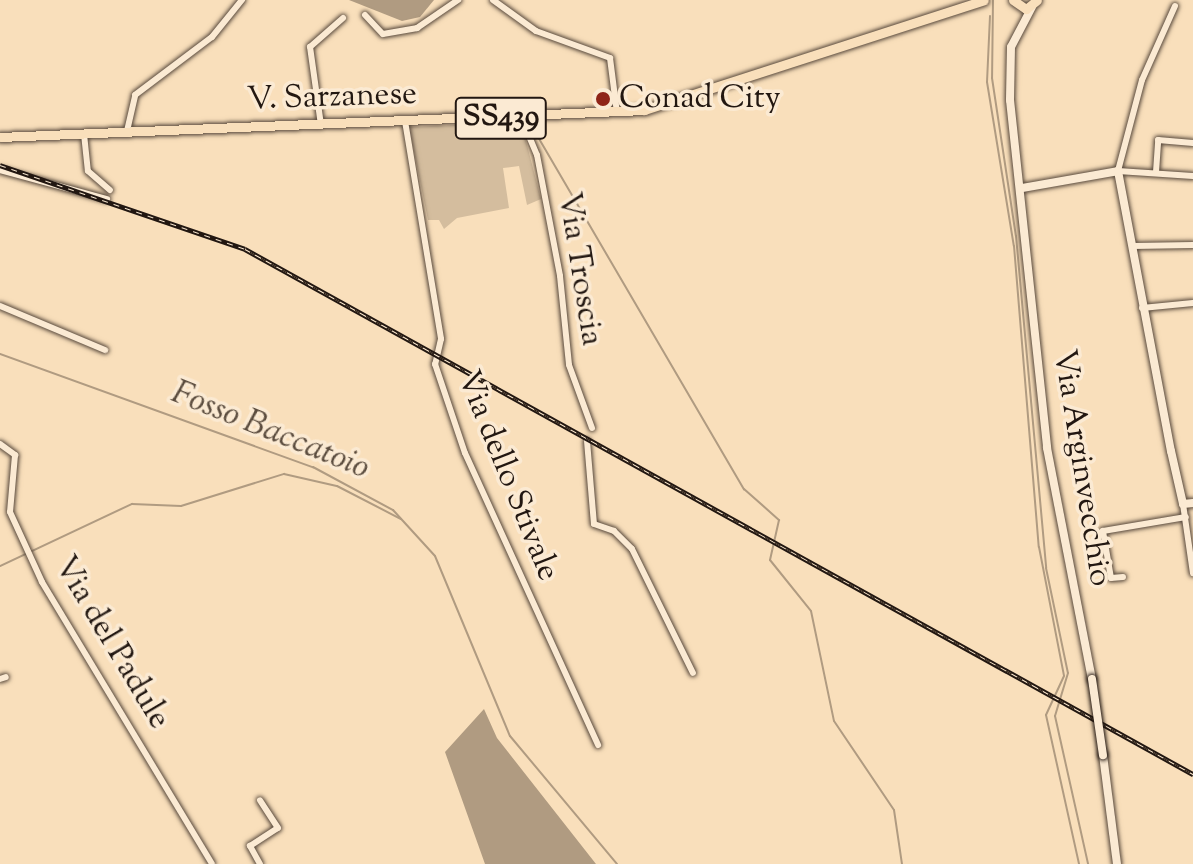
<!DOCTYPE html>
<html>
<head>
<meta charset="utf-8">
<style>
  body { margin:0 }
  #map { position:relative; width:1193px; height:864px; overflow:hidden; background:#f9dfbb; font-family:"Sorts Mill Goudy",serif }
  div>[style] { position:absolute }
  .green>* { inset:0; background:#d4bd9e }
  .water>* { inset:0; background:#b09b81 }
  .stream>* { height:2px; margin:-1px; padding:0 1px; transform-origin:1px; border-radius:1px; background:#b09b81 }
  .roads { filter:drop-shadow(0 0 2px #58493c) drop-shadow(0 0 2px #58493c) }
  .street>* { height:6px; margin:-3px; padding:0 3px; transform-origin:3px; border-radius:3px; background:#fbead3 }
  .secondary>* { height:8px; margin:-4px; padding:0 4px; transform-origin:4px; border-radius:4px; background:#fbead3 }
  .primary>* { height:9px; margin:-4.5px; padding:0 4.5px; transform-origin:4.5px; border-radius:4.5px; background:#f9dfbb }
  .rail>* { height:5px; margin-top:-2.5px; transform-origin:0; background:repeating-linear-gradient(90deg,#fbead3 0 6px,#221711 0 12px); box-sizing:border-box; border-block:2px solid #221711 }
  .bridges { filter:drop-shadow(0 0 2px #221711) drop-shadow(0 0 2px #221711) }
  .secondary-bridge>* { height:8px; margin:-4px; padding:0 4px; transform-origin:4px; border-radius:4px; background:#fbead3 }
  .dots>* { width:22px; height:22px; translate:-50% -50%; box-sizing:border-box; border:4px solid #fbead3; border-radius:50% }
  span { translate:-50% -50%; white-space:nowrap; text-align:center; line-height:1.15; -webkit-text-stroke:7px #fbead3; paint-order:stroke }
  .shield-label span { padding:2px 6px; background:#fbead3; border:2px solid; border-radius:6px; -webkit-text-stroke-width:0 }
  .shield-label { font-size:30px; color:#221711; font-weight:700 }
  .street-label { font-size:32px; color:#221711 }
  .poi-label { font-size:32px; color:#221711 }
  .left { translate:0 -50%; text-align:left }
  .water-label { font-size:34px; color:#5b4c3e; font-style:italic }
</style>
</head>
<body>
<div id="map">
  <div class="green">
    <div style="clip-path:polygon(521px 122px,541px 199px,527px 205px,519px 166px,503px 168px,509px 208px,457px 218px,444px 229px,439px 220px,428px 220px,409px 127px)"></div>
  </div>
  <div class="water">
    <div style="clip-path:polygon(349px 0,434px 0,420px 17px,402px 21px)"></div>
    <div style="clip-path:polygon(484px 709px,497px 738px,596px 864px,485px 864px,445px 752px)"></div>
  </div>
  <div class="stream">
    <div style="left:993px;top:0;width:78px;rotate:90.7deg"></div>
    <div style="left:992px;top:78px;width:160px;rotate:81.4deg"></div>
    <div style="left:1016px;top:236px;width:333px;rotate:84.8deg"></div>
    <div style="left:1046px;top:568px;width:107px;rotate:78.2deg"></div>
    <div style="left:1068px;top:673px;width:45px;rotate:106.8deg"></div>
    <div style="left:1055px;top:716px;width:152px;rotate:77.4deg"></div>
    <div style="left:990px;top:16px;width:66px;rotate:92.6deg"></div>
    <div style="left:987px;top:82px;width:166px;rotate:80.7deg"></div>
    <div style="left:1014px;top:246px;width:302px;rotate:85.3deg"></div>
    <div style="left:1039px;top:547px;width:131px;rotate:79deg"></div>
    <div style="left:1064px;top:676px;width:43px;rotate:114.8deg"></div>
    <div style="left:1046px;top:715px;width:153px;rotate:77.5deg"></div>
    <div style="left:531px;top:125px;width:422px;rotate:59.7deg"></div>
    <div style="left:744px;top:489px;width:47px;rotate:41.5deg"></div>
    <div style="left:779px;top:520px;width:41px;rotate:102.7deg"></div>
    <div style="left:770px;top:560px;width:65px;rotate:51.2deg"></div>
    <div style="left:811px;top:611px;width:112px;rotate:78.2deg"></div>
    <div style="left:834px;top:721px;width:107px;rotate:56deg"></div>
    <div style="left:894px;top:810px;width:55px;rotate:81.6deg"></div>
    <div style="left:0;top:354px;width:333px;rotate:19.9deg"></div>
    <div style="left:313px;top:467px;width:91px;rotate:28.3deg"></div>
    <div style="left:393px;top:510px;width:62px;rotate:47.6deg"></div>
    <div style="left:435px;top:556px;width:195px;rotate:67.4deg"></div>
    <div style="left:510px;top:736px;width:167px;rotate:50.1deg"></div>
    <div style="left:0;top:566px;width:146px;rotate:-25.2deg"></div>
    <div style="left:132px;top:504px;width:49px;rotate:2.3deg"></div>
    <div style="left:181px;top:506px;width:108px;rotate:-17.3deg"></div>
    <div style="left:284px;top:474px;width:54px;rotate:12.8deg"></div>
    <div style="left:337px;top:486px;width:72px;rotate:27.3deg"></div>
  </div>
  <div class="roads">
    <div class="street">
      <div style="left:493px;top:0;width:53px;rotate:35.8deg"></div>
      <div style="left:536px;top:31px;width:79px;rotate:20deg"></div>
      <div style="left:610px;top:58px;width:55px;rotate:82.7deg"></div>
      <div style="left:1175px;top:6px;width:81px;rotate:114deg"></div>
      <div style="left:1142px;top:80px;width:94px;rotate:104.8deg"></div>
      <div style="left:1118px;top:171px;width:75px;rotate:3.8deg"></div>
      <div style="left:365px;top:15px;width:26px;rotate:47deg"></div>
      <div style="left:383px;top:34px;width:35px;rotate:-10deg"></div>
      <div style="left:417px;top:28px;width:50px;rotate:-34.3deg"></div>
      <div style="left:521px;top:117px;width:41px;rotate:67.2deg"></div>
      <div style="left:537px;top:155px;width:123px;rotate:79.2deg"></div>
      <div style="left:560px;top:276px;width:89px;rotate:84.2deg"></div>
      <div style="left:569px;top:365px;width:67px;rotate:69.9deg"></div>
      <div style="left:405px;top:121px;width:221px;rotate:80.6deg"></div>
      <div style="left:441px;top:339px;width:26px;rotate:103deg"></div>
      <div style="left:435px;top:364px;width:94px;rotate:71.4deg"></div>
      <div style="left:465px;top:453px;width:321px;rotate:65.5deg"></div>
      <div style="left:321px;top:125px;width:79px;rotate:-98deg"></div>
      <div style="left:310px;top:47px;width:44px;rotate:-41.3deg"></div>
      <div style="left:127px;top:131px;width:37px;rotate:-77deg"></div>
      <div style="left:135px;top:95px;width:96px;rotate:-37deg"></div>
      <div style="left:212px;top:37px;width:48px;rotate:-51deg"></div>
      <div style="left:84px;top:134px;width:37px;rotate:84deg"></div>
      <div style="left:88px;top:171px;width:29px;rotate:41deg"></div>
      <div style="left:0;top:170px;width:111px;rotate:15.2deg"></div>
      <div style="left:1156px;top:172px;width:32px;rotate:-86deg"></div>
      <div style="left:1158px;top:140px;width:35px;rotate:5deg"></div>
      <div style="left:1133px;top:246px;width:60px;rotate:-1deg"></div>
      <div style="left:0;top:306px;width:114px;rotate:22.7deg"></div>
      <div style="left:1142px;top:308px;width:51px;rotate:-5.6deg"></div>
      <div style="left:587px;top:441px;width:83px;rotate:85.2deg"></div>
      <div style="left:594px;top:524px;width:21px;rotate:19deg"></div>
      <div style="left:614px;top:531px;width:25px;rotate:45deg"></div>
      <div style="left:632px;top:549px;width:138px;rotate:63.8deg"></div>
      <div style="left:0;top:444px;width:19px;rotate:36deg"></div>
      <div style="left:15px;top:455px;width:57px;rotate:95deg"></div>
      <div style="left:10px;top:512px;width:77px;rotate:65.4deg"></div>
      <div style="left:42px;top:582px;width:329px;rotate:58.9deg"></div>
      <div style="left:1183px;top:504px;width:70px;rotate:81.8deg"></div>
      <div style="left:1123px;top:577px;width:12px;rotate:175deg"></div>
      <div style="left:1111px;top:578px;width:48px;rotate:-99.7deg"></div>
      <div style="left:1103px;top:531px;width:84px;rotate:-9.6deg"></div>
      <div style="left:0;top:679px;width:6px;rotate:-18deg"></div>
      <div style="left:260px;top:864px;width:21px;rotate:-119deg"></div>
      <div style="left:250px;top:846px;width:33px;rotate:-33deg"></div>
      <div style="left:278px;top:828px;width:33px;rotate:-123deg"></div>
    </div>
    <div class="secondary">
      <div style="left:1032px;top:7px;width:45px;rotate:117.7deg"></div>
      <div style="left:1011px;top:47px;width:53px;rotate:91.1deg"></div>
      <div style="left:1010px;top:100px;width:350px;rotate:83.9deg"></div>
      <div style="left:1047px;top:448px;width:235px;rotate:79deg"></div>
      <div style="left:1022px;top:188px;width:97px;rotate:-10deg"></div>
      <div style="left:1118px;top:171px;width:285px;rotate:79.3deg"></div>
      <div style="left:1171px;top:451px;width:54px;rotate:77.2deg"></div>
      <div style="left:1183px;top:504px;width:10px;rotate:-6deg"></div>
      <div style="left:1103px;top:755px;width:110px;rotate:82.7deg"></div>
    </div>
    <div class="primary">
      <div style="left:1013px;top:0;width:16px;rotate:35deg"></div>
      <div style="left:1026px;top:9px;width:14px;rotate:-39deg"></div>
      <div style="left:0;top:137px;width:645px;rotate:-2.4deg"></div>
      <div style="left:644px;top:110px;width:357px;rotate:-17.9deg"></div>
    </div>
  </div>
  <div class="rail">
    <div style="left:0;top:165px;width:259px;rotate:18.9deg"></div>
    <div style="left:245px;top:249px;width:1084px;rotate:28.98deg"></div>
  </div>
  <div class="bridges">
    <div class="secondary-bridge">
      <div style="left:1092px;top:679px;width:77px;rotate:81.8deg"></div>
    </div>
  </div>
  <div class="dots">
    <div style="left:603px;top:99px;background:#8f2418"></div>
  </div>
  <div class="shield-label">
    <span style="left:501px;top:118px">SS439</span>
  </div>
  <div class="street-label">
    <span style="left:332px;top:98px;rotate:-2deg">V. Sarzanese</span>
    <span style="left:579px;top:269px;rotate:81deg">Via Troscia</span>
    <span style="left:1081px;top:468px;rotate:81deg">Via Arginvecchio</span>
    <span style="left:507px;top:476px;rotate:68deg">Via dello Stivale</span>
    <span style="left:111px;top:643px;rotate:59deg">Via del Padule</span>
  </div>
  <div class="poi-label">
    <span class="left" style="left:619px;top:99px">Conad City</span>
  </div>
  <div class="water-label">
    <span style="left:270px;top:431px;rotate:22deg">Fosso Baccatoio</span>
  </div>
</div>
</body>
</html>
